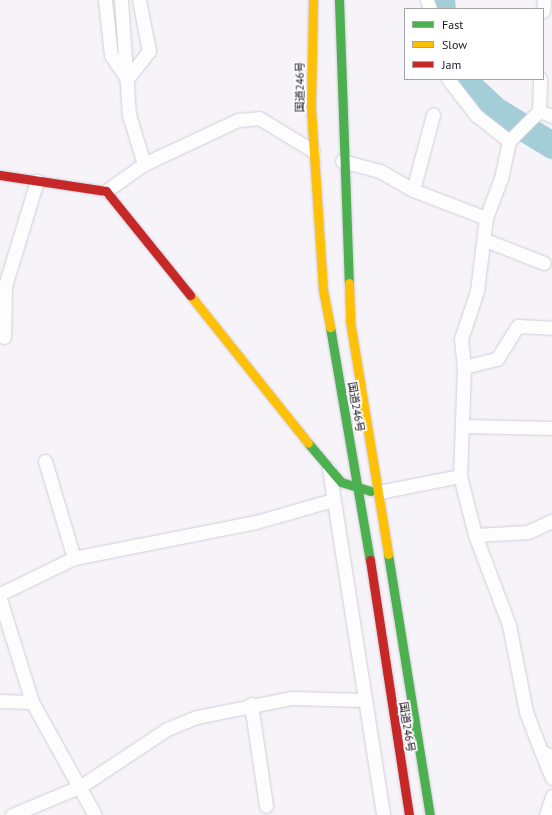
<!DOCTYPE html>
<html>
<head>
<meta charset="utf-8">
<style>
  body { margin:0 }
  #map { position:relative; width:552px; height:815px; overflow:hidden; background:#f6f3f9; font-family:"PT Sans","Noto Sans JP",sans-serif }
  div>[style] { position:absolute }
  .river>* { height:27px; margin:-13.5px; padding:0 13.5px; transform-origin:13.5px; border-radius:13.5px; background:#a3ced7 }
  .roads { filter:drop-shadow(0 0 1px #d2ced7) drop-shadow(0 0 1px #d2ced7) }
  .street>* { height:13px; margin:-6.5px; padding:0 6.5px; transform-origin:6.5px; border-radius:6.5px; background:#fefdfe }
  .fast>* { height:9px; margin:-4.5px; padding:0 4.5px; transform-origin:4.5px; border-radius:4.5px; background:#4caf50 }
  .slow>* { height:9px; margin:-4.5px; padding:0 4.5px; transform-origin:4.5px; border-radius:4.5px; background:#ffc107 }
  .jam>* { height:9px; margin:-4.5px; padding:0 4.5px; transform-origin:4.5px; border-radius:4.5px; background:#c62828 }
  span { translate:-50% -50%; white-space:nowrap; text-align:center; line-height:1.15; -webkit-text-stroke:3.5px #fff; paint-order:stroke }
  .street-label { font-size:11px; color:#1d1722 }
  .legend { position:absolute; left:404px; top:8px; width:140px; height:72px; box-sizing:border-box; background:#fff; border:1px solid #a5a2a7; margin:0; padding:5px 7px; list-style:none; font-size:12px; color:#1d1722 }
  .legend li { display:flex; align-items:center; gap:8px; height:20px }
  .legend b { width:20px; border:1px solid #a5a2a7 }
</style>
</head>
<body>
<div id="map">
  <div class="river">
    <div style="left:441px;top:0;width:9px;rotate:84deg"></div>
    <div style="left:462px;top:79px;width:45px;rotate:43.2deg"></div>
    <div style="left:495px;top:110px;width:67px;rotate:31.6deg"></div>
  </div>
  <div class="roads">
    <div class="street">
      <div style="left:105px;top:0;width:55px;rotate:83.8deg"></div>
      <div style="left:111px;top:55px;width:29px;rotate:56deg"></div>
      <div style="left:127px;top:79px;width:36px;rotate:-52deg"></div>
      <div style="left:149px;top:51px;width:52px;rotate:-101.1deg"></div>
      <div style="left:427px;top:0;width:9px;rotate:72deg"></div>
      <div style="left:543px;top:11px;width:11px;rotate:-85deg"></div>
      <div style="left:448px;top:79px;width:46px;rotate:52.1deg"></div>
      <div style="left:476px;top:115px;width:42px;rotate:38.2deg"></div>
      <div style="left:539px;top:111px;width:32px;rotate:-88deg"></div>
      <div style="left:552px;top:116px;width:14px;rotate:-159deg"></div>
      <div style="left:539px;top:111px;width:42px;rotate:135deg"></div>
      <div style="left:509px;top:141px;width:38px;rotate:102deg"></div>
      <div style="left:501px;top:178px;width:43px;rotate:110.6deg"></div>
      <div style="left:486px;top:218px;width:74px;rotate:97deg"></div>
      <div style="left:477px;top:291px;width:51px;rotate:108.4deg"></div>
      <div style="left:461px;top:339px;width:28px;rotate:84deg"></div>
      <div style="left:464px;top:367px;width:109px;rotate:92.1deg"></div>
      <div style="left:460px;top:476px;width:61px;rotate:75.7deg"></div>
      <div style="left:475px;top:535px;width:96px;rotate:69.3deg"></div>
      <div style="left:509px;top:625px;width:89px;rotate:78.9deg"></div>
      <div style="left:526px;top:712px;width:42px;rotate:69deg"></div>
      <div style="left:541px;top:751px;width:13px;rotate:29deg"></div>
      <div style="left:342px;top:161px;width:39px;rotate:15deg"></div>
      <div style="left:380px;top:171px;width:38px;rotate:30deg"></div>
      <div style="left:413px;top:190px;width:78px;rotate:21deg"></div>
      <div style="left:144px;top:164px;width:104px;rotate:-25.1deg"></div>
      <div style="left:238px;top:120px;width:21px;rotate:-5deg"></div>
      <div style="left:259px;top:118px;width:63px;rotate:31.4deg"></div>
      <div style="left:413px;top:190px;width:78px;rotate:-75.1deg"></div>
      <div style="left:106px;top:191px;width:47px;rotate:-35.4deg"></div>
      <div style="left:144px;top:164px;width:51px;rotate:-107deg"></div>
      <div style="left:129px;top:115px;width:115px;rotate:-94deg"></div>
      <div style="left:485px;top:240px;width:63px;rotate:21.3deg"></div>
      <div style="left:5px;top:286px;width:110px;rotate:-73.1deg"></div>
      <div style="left:0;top:288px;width:5px;rotate:-22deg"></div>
      <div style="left:5px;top:286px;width:51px;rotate:91.1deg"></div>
      <div style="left:464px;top:367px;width:34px;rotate:-14deg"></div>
      <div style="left:497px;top:359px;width:39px;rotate:-58deg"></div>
      <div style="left:518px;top:326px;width:34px;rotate:3deg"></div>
      <div style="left:464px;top:426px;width:88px;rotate:1.3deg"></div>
      <div style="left:45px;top:461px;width:101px;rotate:73.4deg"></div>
      <div style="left:329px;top:469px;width:350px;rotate:81.1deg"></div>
      <div style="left:379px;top:492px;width:83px;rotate:-11.2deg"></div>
      <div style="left:475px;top:535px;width:53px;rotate:-3.2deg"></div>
      <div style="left:528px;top:532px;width:26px;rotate:-25deg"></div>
      <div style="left:0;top:594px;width:82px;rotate:-25.9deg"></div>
      <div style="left:74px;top:558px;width:186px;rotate:-11.2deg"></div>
      <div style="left:256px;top:522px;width:80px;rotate:-15.9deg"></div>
      <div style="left:0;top:599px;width:108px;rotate:72.7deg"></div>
      <div style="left:32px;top:702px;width:129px;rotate:60.9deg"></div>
      <div style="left:0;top:701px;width:32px;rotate:2deg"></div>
      <div style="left:251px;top:704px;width:103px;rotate:81.6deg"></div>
      <div style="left:541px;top:751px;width:29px;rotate:68deg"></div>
      <div style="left:12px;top:815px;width:75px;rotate:-22.8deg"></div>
      <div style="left:81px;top:786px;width:103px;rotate:-33.5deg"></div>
      <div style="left:167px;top:729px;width:32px;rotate:-22deg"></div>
      <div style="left:197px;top:717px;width:97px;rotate:-11.3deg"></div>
      <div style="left:292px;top:698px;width:72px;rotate:1.6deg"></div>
      <div style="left:546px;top:815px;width:20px;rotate:-72deg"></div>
    </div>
    <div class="fast">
      <div style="left:339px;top:0;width:283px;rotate:88deg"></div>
      <div style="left:330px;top:327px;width:236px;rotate:80.3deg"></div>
      <div style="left:308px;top:443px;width:51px;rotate:49.8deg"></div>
      <div style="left:341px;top:482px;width:31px;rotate:17deg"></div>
      <div style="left:388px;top:554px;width:264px;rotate:80.9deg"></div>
    </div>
    <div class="slow">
      <div style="left:313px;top:0;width:109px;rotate:91.1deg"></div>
      <div style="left:311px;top:109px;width:181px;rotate:86.2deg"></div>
      <div style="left:323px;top:290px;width:38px;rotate:79deg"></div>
      <div style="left:349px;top:283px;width:38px;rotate:88deg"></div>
      <div style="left:350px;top:321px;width:236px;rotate:80.7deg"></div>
      <div style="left:190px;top:295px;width:189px;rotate:51.4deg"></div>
    </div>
    <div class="jam">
      <div style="left:0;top:175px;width:107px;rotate:8.6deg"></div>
      <div style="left:106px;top:191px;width:134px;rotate:51.1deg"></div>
      <div style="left:370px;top:560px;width:258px;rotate:81.3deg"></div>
    </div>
  </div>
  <div class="street-label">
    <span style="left:300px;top:87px;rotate:-90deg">国道246号</span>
    <span style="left:356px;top:407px;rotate:80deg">国道246号</span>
    <span style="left:407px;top:727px;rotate:81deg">国道246号</span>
  </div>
  <ul class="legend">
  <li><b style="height:5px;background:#4caf50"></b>Fast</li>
  <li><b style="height:5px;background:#ffc107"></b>Slow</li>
  <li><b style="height:5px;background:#c62828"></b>Jam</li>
  </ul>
</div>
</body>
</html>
